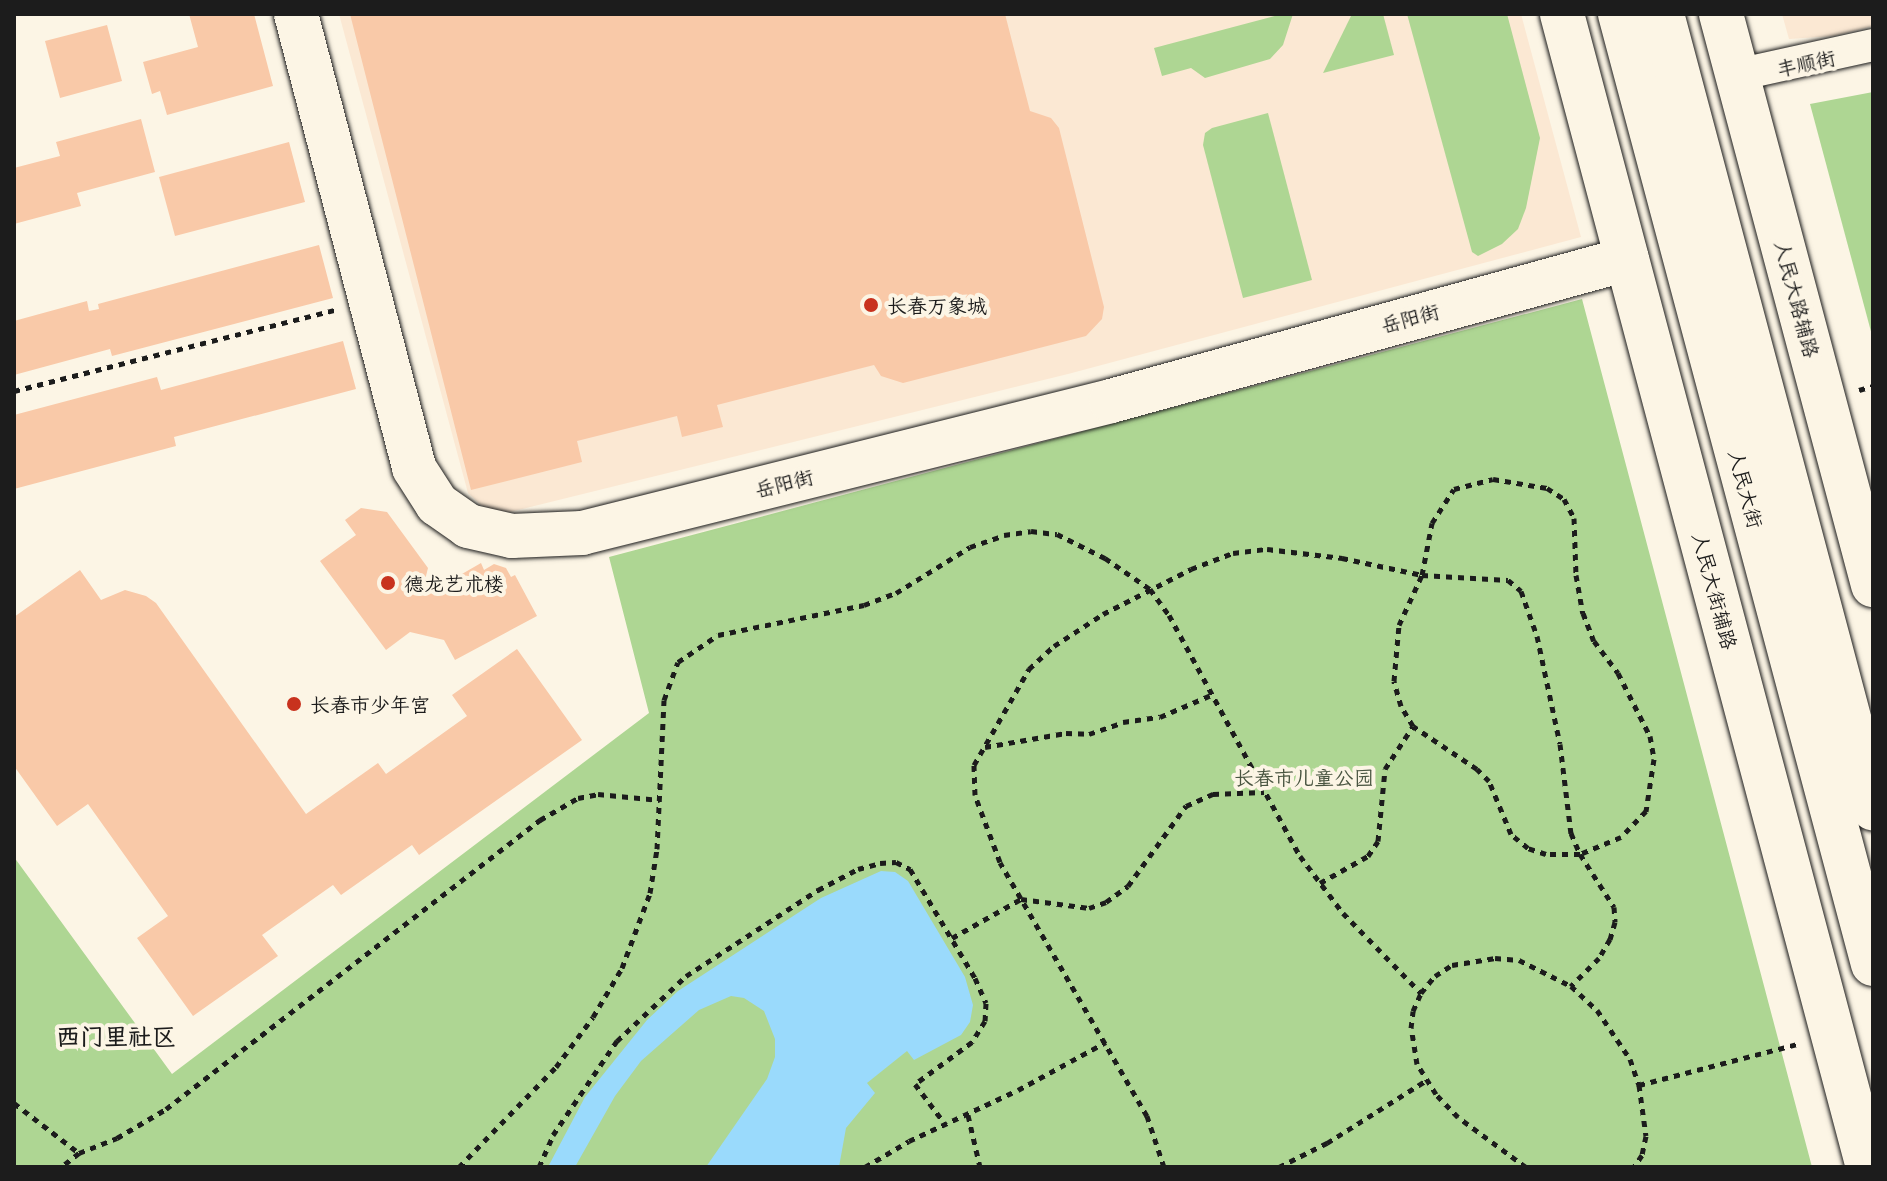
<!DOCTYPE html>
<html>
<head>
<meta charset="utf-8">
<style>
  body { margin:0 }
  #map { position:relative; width:1887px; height:1181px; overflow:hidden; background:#fcf5e5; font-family:Mali,"LXGW WenKai TC",sans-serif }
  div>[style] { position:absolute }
  .built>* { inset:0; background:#fbe8d3 }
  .green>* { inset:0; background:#aed693 }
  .water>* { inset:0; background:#9adafc }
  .building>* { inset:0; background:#f9c9a8 }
  .path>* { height:5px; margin-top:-2.5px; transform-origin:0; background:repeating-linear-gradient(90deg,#1c1c1c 0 6px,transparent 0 12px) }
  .roads { filter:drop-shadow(0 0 2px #1c1c1c) drop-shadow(0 0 2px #1c1c1c) }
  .street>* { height:32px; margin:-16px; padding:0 16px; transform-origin:16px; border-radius:16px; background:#fcf5e5 }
  .secondary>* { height:44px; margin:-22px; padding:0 22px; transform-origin:22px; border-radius:22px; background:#fcf5e5 }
  .primary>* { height:44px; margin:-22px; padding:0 22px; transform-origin:22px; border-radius:22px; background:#fcf5e5 }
  .dots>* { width:22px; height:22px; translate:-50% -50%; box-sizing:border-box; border:4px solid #fcf5e5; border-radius:50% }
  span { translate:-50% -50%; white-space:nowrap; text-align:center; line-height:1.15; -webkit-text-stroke:8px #fcf5e5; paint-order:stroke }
  .street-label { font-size:20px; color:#1c1c1c }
  .poi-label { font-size:20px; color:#1c1c1c }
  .left { translate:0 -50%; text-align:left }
  .park-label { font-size:20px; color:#485440 }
  .quarter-label { font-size:24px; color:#1c1c1c; font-weight:700 }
  .frame { position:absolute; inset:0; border:16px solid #1c1c1c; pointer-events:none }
</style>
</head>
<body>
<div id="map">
  <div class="built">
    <div style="clip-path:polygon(339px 14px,1521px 14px,1581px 237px,1068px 374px,506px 513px,484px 508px,468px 493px)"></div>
    <div style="clip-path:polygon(1782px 14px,1873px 14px,1873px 26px,1834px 36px,1789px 39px)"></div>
  </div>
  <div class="green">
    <div style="clip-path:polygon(1282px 14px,1293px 14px,1283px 45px,1270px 59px,1205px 78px,1191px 68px,1162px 76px,1154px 48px)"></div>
    <div style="clip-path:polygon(1352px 14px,1383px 14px,1394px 55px,1323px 73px)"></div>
    <div style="clip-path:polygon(1407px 14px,1507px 14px,1540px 138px,1526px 208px,1518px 229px,1502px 244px,1478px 256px,1472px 252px)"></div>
    <div style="clip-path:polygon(1873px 92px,1873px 339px,1810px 104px)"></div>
    <div style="clip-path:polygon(1268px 113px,1312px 280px,1243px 298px,1203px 145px,1205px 133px,1212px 128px)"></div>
    <div style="clip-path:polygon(1582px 299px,1812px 1167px,14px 1167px,14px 857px,172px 1074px,649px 713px,609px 557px)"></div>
  </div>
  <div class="water">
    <div style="clip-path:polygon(881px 871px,895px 872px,908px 881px,965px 977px,973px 1005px,970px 1022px,961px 1035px,914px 1060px,907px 1051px,867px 1083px,875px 1093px,846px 1128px,839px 1167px,706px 1167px,767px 1079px,775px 1057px,775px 1039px,764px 1011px,744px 998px,731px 996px,699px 1010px,641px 1061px,615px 1096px,575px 1167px,548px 1167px,585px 1097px,647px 1020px,678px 991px,821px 898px)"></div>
  </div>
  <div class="building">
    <div style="clip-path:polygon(189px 14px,254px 14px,273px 86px,167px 115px,160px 91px,152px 94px,143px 62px,198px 47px)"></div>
    <div style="clip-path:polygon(350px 14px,1005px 14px,1030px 111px,1051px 118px,1059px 128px,1104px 307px,1102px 319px,1086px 336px,903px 383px,881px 376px,874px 365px,717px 405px,723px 427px,682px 437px,677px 416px,577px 441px,582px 462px,471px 490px)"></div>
    <div style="clip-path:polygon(107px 25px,122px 81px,60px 98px,45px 41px)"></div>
    <div style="clip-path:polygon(141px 119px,155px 172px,77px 193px,81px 206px,14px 224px,14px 168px,60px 156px,56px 142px)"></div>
    <div style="clip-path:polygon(289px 142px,305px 202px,175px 236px,159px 177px)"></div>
    <div style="clip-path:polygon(319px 245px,333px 298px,112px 356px,110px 349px,14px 375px,14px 321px,87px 301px,89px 311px,99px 309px,98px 304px)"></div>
    <div style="clip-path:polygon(343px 341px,356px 389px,174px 437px,176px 446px,14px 489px,14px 415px,157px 377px,161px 390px)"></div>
    <div style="clip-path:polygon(361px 508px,387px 512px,428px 568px,425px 580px,453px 586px,455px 578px,481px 563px,484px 570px,494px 564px,506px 568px,511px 577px,515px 575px,537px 616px,455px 660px,444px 640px,410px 632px,386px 650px,320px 561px,356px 535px,345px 520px)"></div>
    <div style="clip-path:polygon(80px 570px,101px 600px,125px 590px,146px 596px,156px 603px,306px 814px,378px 763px,386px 774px,467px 716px,452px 695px,517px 649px,582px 740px,419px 855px,412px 845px,341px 895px,333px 885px,262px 935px,278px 956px,193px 1016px,137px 938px,168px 916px,88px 804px,57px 826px,14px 766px,14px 617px)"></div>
  </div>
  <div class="path">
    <div style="left:1859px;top:390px;width:15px;rotate:-16deg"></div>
    <div style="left:14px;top:391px;width:331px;rotate:-14.2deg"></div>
    <div style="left:1493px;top:479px;width:55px;rotate:9.5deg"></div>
    <div style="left:1547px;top:488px;width:20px;rotate:33deg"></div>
    <div style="left:1564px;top:499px;width:21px;rotate:62deg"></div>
    <div style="left:1574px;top:518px;width:57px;rotate:88deg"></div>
    <div style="left:1576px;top:575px;width:39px;rotate:80deg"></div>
    <div style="left:1583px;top:613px;width:30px;rotate:69deg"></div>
    <div style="left:1594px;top:641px;width:40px;rotate:53deg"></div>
    <div style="left:1618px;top:673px;width:71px;rotate:63.1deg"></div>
    <div style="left:1650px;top:736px;width:23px;rotate:80deg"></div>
    <div style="left:1654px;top:759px;width:53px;rotate:98.7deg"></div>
    <div style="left:1646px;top:811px;width:36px;rotate:134deg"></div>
    <div style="left:1621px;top:837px;width:44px;rotate:157.5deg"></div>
    <div style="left:1580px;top:854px;width:34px;rotate:180deg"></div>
    <div style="left:1546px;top:854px;width:19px;rotate:-162deg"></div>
    <div style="left:1528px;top:848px;width:22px;rotate:-141deg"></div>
    <div style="left:1511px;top:834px;width:57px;rotate:-112.5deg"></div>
    <div style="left:1489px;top:781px;width:17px;rotate:-135deg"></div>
    <div style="left:1477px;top:769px;width:77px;rotate:-146.1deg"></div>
    <div style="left:1413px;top:726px;width:23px;rotate:-121deg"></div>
    <div style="left:1401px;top:706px;width:26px;rotate:-106deg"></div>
    <div style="left:1394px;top:681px;width:56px;rotate:-84.9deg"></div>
    <div style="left:1399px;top:625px;width:55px;rotate:-65.3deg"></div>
    <div style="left:1422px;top:575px;width:53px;rotate:-79.1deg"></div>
    <div style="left:1432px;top:523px;width:40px;rotate:-57.1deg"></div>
    <div style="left:1454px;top:489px;width:40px;rotate:-14.4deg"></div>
    <div style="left:985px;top:747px;width:82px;rotate:-9.8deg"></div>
    <div style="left:1066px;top:733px;width:23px;rotate:2deg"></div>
    <div style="left:1089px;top:734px;width:36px;rotate:-19deg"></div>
    <div style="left:1123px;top:722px;width:37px;rotate:-8deg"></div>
    <div style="left:1160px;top:717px;width:56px;rotate:-23.3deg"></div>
    <div style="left:1320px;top:883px;width:55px;rotate:-29.4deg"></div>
    <div style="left:1368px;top:856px;width:18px;rotate:-56deg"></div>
    <div style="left:1378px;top:841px;width:72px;rotate:-84.4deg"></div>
    <div style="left:1385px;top:769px;width:51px;rotate:-56.9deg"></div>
    <div style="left:952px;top:938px;width:79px;rotate:-29.5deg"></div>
    <div style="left:1021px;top:899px;width:69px;rotate:7.5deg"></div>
    <div style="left:1089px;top:908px;width:18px;rotate:-19deg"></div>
    <div style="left:1106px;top:902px;width:27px;rotate:-36deg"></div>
    <div style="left:1128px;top:886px;width:99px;rotate:-54.1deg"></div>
    <div style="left:1186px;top:806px;width:30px;rotate:-24deg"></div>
    <div style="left:1213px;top:794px;width:51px;rotate:-2.2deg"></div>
    <div style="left:1639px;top:1085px;width:163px;rotate:-14.5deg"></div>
    <div style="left:14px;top:1103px;width:82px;rotate:37.6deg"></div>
    <div style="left:79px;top:1153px;width:23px;rotate:142deg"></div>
    <div style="left:968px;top:1115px;width:53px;rotate:77deg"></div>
    <div style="left:79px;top:1153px;width:41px;rotate:-21.5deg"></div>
    <div style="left:117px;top:1138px;width:57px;rotate:-30.6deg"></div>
    <div style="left:166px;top:1109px;width:473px;rotate:-37.7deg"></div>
    <div style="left:540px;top:820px;width:44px;rotate:-30.1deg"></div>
    <div style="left:578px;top:798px;width:20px;rotate:-11deg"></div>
    <div style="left:598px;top:794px;width:62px;rotate:5.5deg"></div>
    <div style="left:459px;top:1167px;width:139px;rotate:-45.9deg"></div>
    <div style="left:556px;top:1067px;width:62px;rotate:-53.5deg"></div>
    <div style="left:593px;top:1017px;width:57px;rotate:-59.4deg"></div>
    <div style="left:622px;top:968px;width:80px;rotate:-69.5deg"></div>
    <div style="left:650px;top:893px;width:45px;rotate:-81deg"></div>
    <div style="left:657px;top:849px;width:149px;rotate:-87.3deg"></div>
    <div style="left:664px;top:700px;width:40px;rotate:-69.8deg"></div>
    <div style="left:678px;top:662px;width:48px;rotate:-34deg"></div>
    <div style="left:718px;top:635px;width:149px;rotate:-11.6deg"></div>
    <div style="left:864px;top:605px;width:34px;rotate:-21deg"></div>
    <div style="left:896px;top:593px;width:87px;rotate:-31.9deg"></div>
    <div style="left:970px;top:547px;width:36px;rotate:-19deg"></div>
    <div style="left:1004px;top:535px;width:27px;rotate:-8deg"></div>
    <div style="left:1031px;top:531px;width:26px;rotate:7deg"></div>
    <div style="left:1057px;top:534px;width:54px;rotate:26.6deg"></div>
    <div style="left:1105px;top:558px;width:55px;rotate:34.6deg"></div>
    <div style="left:1150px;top:589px;width:32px;rotate:54deg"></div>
    <div style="left:1169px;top:615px;width:274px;rotate:61.5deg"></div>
    <div style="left:1300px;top:856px;width:71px;rotate:53deg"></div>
    <div style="left:1343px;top:913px;width:112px;rotate:45.7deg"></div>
    <div style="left:539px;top:1167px;width:35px;rotate:-66deg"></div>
    <div style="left:553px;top:1135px;width:114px;rotate:-55.8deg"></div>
    <div style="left:617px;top:1041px;width:95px;rotate:-43.3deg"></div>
    <div style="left:686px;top:976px;width:158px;rotate:-33.1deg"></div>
    <div style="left:818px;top:890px;width:45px;rotate:-27.7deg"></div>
    <div style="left:858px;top:869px;width:23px;rotate:-15deg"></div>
    <div style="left:880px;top:863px;width:16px;rotate:-4deg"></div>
    <div style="left:896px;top:862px;width:16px;rotate:27deg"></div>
    <div style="left:910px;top:869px;width:127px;rotate:59.2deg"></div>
    <div style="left:975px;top:978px;width:27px;rotate:66deg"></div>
    <div style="left:986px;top:1003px;width:18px;rotate:93deg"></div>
    <div style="left:985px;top:1021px;width:25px;rotate:122deg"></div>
    <div style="left:972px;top:1042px;width:71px;rotate:143.6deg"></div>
    <div style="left:915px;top:1084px;width:51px;rotate:52.9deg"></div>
    <div style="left:865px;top:1167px;width:51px;rotate:-30.6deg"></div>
    <div style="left:909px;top:1141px;width:120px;rotate:-25.1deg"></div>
    <div style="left:1018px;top:1090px;width:100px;rotate:-28.6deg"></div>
    <div style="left:1164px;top:1167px;width:54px;rotate:-108.4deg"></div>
    <div style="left:1147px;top:1116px;width:293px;rotate:-120.1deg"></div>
    <div style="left:1000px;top:862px;width:72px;rotate:-110.5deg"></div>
    <div style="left:975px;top:795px;width:30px;rotate:-92deg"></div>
    <div style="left:974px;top:765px;width:111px;rotate:-60.2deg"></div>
    <div style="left:1029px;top:669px;width:34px;rotate:-43deg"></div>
    <div style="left:1054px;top:646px;width:59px;rotate:-33.1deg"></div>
    <div style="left:1103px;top:614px;width:99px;rotate:-27.1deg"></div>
    <div style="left:1191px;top:569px;width:45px;rotate:-20.9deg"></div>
    <div style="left:1233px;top:553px;width:34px;rotate:-7deg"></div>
    <div style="left:1267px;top:549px;width:76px;rotate:6.8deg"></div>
    <div style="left:1342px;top:558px;width:82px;rotate:12deg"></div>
    <div style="left:1422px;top:575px;width:86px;rotate:3.3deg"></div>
    <div style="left:1508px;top:580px;width:17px;rotate:40deg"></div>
    <div style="left:1521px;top:591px;width:48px;rotate:70.4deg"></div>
    <div style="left:1537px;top:636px;width:110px;rotate:78deg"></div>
    <div style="left:1560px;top:744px;width:90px;rotate:83deg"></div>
    <div style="left:1571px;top:833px;width:23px;rotate:67deg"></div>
    <div style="left:1580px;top:854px;width:63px;rotate:57.3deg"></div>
    <div style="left:1614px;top:907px;width:15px;rotate:86deg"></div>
    <div style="left:1615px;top:922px;width:18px;rotate:106deg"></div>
    <div style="left:1610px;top:939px;width:22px;rotate:120deg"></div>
    <div style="left:1599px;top:958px;width:40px;rotate:135deg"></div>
    <div style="left:1279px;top:1167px;width:54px;rotate:-26.6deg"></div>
    <div style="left:1327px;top:1143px;width:116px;rotate:-32.3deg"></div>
    <div style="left:1526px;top:1167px;width:84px;rotate:-143.7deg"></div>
    <div style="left:1458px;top:1117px;width:32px;rotate:-134deg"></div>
    <div style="left:1436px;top:1094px;width:36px;rotate:-122deg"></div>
    <div style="left:1417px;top:1064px;width:36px;rotate:-99deg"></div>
    <div style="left:1411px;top:1028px;width:17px;rotate:-83deg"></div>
    <div style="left:1413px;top:1011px;width:20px;rotate:-66deg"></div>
    <div style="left:1421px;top:993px;width:22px;rotate:-51deg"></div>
    <div style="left:1435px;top:976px;width:20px;rotate:-33deg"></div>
    <div style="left:1452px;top:965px;width:44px;rotate:-9.2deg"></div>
    <div style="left:1495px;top:958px;width:24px;rotate:5deg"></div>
    <div style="left:1519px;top:960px;width:58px;rotate:26.6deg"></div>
    <div style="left:1571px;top:986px;width:35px;rotate:43deg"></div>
    <div style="left:1597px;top:1010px;width:59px;rotate:56deg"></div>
    <div style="left:1630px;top:1059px;width:28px;rotate:71deg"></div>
    <div style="left:1639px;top:1085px;width:51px;rotate:82.2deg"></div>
    <div style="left:1646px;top:1136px;width:19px;rotate:102deg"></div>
    <div style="left:1642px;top:1155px;width:14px;rotate:124deg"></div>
  </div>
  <div class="roads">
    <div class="street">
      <div style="left:1737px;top:75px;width:139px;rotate:-12.4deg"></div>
    </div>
    <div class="secondary">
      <div style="left:296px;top:14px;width:469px;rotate:75.4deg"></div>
      <div style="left:414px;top:468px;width:43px;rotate:57.4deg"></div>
      <div style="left:437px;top:504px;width:38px;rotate:35deg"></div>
      <div style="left:468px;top:526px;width:45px;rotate:12.8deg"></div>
      <div style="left:512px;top:536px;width:70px;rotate:-2.5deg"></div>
      <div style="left:582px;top:533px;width:545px;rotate:-14.01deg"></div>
      <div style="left:1111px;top:401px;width:535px;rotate:-15.39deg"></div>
      <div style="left:1562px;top:14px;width:1193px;rotate:75.14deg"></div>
      <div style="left:1721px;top:14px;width:591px;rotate:75.09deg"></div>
    </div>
    <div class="primary">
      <div style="left:1620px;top:14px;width:983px;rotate:75.09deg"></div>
      <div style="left:1662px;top:14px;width:822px;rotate:75.12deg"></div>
    </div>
  </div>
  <div class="dots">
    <div style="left:871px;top:305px;background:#c8321e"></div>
    <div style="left:388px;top:583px;background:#c8321e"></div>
    <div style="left:294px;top:704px;background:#c8321e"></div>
  </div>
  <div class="street-label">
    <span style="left:1806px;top:63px;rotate:-12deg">丰顺街</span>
    <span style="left:1797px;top:299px;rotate:75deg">人民大路辅路</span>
    <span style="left:1410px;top:318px;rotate:-15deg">岳阳街</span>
    <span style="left:784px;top:483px;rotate:-14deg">岳阳街</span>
    <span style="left:1746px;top:489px;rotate:75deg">人民大街</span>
    <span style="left:1715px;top:591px;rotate:75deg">人民大街辅路</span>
  </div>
  <div class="poi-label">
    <span class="left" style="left:887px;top:305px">长春万象城</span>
    <span class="left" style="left:404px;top:583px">德龙艺术楼</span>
    <span class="left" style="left:310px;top:704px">长春市少年宫</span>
  </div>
  <div class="park-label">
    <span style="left:1304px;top:777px">长春市儿童公园</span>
  </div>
  <div class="quarter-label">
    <span style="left:116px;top:1036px">西门里社区</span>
  </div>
  <div class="frame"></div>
</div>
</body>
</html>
